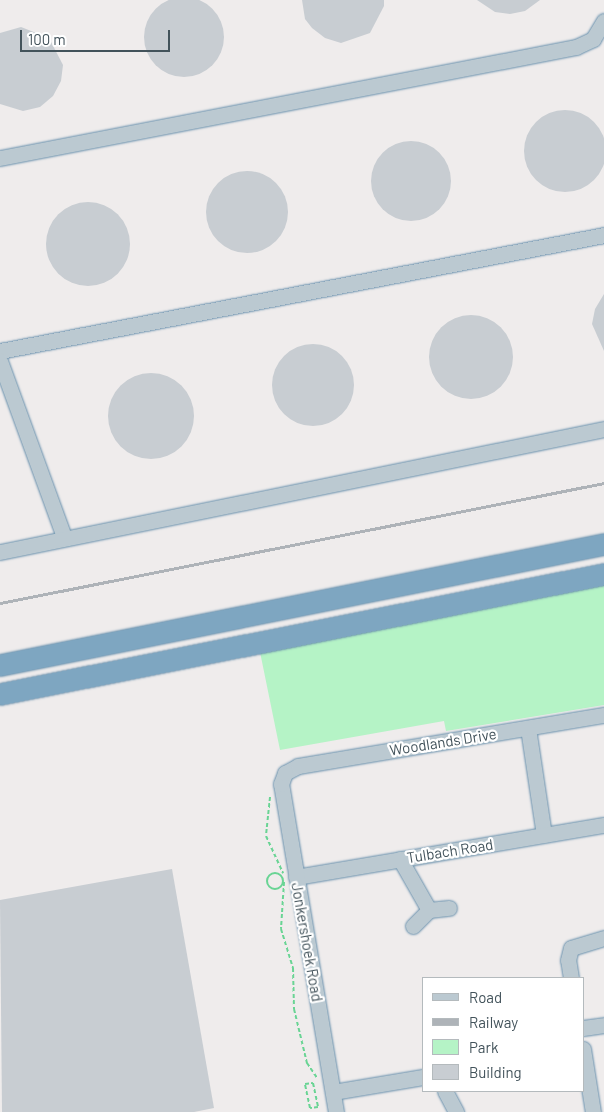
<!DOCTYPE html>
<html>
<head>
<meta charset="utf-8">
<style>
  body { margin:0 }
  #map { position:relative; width:604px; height:1112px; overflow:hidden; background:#efecec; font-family:Barlow,sans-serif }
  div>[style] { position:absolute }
  .green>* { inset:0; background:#b5f3c6 }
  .building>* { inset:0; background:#c8cdd2 }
  .round { border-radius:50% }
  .path>* { height:2px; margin-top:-1px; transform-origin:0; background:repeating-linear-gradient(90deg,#69d494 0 4px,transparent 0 6.5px) }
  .path>.ring { margin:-1px; padding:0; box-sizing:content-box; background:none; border:2px solid #69d494; border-radius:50% }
  .roads { filter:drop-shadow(0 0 1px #6a91ad) drop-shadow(0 0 1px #6a91ad) }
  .minor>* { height:15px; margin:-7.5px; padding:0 7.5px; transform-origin:7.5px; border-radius:7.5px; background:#bbc9d1 }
  .highway>* { height:21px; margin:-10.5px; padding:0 10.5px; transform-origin:10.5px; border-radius:10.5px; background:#7ea6c1 }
  .rail>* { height:3px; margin:-1.5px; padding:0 1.5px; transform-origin:1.5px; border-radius:1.5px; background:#aeb3b8 }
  span { translate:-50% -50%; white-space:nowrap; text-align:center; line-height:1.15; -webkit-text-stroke:4.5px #fff; paint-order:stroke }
  .street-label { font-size:15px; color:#43535b }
  .legend { position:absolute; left:422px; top:977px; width:162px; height:115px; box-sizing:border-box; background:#fff; border:1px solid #b4babd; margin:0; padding:6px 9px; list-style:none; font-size:15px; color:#43535b }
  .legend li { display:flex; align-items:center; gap:10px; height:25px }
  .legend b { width:25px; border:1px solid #b4babd }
  .scale { position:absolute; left:20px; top:30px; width:150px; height:22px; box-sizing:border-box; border:2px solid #43535b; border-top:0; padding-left:6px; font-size:15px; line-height:18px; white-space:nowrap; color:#43535b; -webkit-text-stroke:4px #fff; paint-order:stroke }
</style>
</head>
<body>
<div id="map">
  <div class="green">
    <div style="clip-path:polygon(604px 584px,604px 705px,446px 731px,444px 721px,280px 750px,260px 652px)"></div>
  </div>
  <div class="building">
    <div class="round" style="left:144px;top:-3px;width:80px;height:80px"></div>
    <div style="clip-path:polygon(302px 0,384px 0,384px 6px,370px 33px,341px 43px,325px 38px,312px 28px,305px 19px)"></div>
    <div style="clip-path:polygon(477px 0,540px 0,525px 11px,510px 14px,495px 12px)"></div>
    <div style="clip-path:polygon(21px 27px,49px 38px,63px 65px,61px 81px,53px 96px,40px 107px,23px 111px,0 104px,0 33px)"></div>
    <div class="round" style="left:524px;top:110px;width:82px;height:82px"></div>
    <div class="round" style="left:371px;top:141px;width:80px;height:80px"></div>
    <div class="round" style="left:206px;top:171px;width:82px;height:82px"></div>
    <div class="round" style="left:46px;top:202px;width:84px;height:84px"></div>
    <div style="clip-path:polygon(604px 294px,604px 351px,592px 324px,595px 309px)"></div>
    <div class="round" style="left:429px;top:315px;width:84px;height:84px"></div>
    <div class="round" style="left:272px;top:344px;width:82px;height:82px"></div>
    <div class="round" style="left:108px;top:373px;width:86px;height:86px"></div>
    <div style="clip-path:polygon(172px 869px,214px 1108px,194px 1112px,2px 1112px,0 900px)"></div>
  </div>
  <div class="path">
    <div style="left:270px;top:797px;width:39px;rotate:96deg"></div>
    <div style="left:266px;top:836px;width:41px;rotate:65.3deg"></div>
    <div class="ring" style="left:267px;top:873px;width:14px;height:14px"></div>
    <div style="left:284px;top:882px;width:47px;rotate:93.7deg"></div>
    <div style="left:281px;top:929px;width:41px;rotate:72.9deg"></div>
    <div style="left:293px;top:968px;width:41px;rotate:88.6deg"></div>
    <div style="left:294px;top:1009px;width:56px;rotate:76.5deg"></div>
    <div style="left:307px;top:1063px;width:18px;rotate:56deg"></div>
    <div style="left:313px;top:1083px;width:25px;rotate:78deg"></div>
    <div style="left:318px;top:1107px;width:8px;rotate:173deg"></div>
    <div style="left:310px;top:1108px;width:25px;rotate:-102deg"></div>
    <div style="left:305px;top:1084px;width:8px;rotate:-7deg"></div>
  </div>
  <div class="roads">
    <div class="minor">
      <div style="left:0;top:158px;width:587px;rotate:-10.91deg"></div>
      <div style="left:576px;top:47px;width:19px;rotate:-25deg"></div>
      <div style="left:593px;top:39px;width:21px;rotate:-59deg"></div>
      <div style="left:0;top:351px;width:615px;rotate:-10.87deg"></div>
      <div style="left:0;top:361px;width:187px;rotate:70deg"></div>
      <div style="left:0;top:552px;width:616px;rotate:-11.51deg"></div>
      <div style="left:528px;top:728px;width:108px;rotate:81.5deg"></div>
      <div style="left:400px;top:859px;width:59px;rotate:60.4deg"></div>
      <div style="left:429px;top:910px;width:20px;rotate:-6deg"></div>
      <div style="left:296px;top:877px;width:312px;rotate:-9.6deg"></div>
      <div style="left:413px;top:926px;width:23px;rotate:-45deg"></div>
      <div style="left:571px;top:978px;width:18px;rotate:-99deg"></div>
      <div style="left:568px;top:960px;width:12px;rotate:-76deg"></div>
      <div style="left:571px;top:948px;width:34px;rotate:-17deg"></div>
      <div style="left:583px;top:1028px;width:21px;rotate:-8deg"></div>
      <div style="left:583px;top:1049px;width:64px;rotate:81deg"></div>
      <div style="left:445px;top:1091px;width:24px;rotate:62deg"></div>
      <div style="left:333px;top:1092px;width:91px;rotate:-9.5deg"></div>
      <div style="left:336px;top:1112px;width:333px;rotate:-99.5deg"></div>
      <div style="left:281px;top:784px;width:12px;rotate:-70deg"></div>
      <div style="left:285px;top:773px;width:15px;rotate:-28deg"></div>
      <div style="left:298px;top:766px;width:310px;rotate:-9.5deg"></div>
    </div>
    <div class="highway">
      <div style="left:0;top:665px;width:616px;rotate:-11.33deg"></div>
      <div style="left:0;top:694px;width:616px;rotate:-11.24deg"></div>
    </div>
  </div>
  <div class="rail">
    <div style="left:0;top:603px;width:616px;rotate:-11.24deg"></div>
  </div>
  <div class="street-label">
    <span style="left:443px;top:742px;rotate:-9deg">Woodlands Drive</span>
    <span style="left:450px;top:851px;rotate:-9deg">Tulbach Road</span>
    <span style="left:307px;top:942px;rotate:80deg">Jonkershoek Road</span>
  </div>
  <ul class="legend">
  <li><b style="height:6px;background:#bbc9d1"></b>Road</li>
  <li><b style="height:6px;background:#aeb3b8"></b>Railway</li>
  <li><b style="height:14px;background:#b5f3c6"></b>Park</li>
  <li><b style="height:14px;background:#c8cdd2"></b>Building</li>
  </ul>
  <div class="scale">100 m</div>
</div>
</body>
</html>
